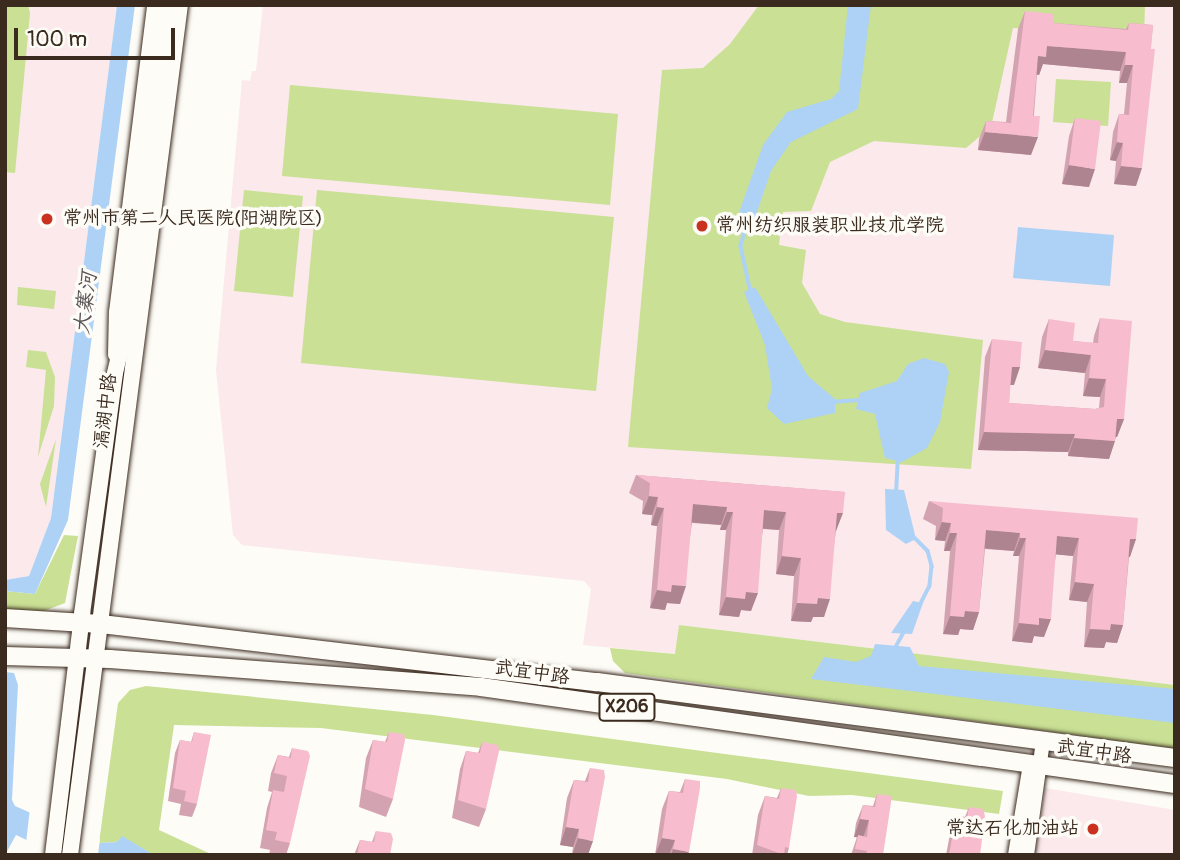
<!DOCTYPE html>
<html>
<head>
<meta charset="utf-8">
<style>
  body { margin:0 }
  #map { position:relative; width:1180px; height:860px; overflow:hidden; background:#fdfcf7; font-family:Pangolin,"LXGW WenKai TC",sans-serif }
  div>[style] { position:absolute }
  .built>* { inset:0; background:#fbe9eb }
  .green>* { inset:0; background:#c9e095 }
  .water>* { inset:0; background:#aed2f6 }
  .pier>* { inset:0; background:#fdfcf7 }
  .stream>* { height:3.5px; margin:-1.75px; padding:0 1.75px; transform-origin:1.75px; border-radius:1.75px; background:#aed2f6 }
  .roads { filter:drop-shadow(0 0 2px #3b2a1e) drop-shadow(0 0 2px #3b2a1e) }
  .tertiary>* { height:14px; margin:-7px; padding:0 7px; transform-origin:7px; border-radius:7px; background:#fdfcf7 }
  .secondary>* { height:16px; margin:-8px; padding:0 8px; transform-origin:8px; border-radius:8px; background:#fdfcf7 }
  .primary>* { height:18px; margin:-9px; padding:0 9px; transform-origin:9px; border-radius:9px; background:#fdfcf7 }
  .wall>* { inset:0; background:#d4a3b1 }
  .shaded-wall>* { inset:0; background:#ad8490 }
  .building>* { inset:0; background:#f7bdce }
  .dots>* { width:19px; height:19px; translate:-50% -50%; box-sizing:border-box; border:4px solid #fdfcf7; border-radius:50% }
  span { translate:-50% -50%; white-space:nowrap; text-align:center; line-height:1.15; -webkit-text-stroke:7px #fdfcf7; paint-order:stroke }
  .shield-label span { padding:2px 5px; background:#fdfcf7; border:2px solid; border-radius:5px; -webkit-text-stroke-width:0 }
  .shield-label { font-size:18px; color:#3b2a1e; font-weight:700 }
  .poi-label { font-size:19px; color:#3b2a1e }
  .left { translate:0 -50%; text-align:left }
  .right { translate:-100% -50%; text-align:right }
  .street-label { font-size:19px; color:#3b2a1e }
  .water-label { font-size:21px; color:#585454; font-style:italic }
  .frame { position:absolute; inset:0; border:7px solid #3b2a1e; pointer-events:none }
  .scale { position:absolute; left:14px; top:28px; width:161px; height:32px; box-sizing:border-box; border:4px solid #3b2a1e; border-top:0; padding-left:9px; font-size:21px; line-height:24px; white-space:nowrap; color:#3b2a1e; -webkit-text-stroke:5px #fdfcf7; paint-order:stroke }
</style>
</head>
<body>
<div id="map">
  <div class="built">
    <div style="clip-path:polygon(5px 5px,117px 5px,51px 518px,29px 576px,5px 580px)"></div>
    <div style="clip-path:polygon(263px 5px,1175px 5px,1175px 685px,679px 625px,676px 654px,583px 645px,591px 589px,584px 581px,242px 545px,233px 535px,216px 370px,242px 80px,250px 81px,252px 71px,256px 71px)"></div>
    <div style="clip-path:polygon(1045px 788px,1175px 810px,1175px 855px,1035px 855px)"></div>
  </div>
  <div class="green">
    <div style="clip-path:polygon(5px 5px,28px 5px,30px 13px,15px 173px,5px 172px)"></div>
    <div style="clip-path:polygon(759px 5px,1145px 5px,1144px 37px,1013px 28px,991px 127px,966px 148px,874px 141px,830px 162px,811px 211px,783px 212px,779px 245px,806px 250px,802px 283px,820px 314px,845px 322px,983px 340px,971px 469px,628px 447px,662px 70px,703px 68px,730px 44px)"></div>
    <div style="clip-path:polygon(1056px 79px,1111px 82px,1108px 126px,1053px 122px)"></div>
    <div style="clip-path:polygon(290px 85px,618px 114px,610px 205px,282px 176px)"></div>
    <div style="clip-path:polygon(244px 190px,303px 196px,293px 297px,234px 291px)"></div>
    <div style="clip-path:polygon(317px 190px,614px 217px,596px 391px,301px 363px)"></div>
    <div style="clip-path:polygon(18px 287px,56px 291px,54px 309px,17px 305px)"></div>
    <div style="clip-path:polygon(28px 350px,46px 352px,55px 377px,54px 406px,38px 457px,46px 370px,26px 367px)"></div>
    <div style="clip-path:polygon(56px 439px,46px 507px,40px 484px)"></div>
    <div style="clip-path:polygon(64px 535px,78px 536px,65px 603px,36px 614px,5px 610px,5px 591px,35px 594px)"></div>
    <div style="clip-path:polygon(679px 625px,1175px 685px,1175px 749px,625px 673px,613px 661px,610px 648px,675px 654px)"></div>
    <div style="clip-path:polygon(146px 686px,433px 715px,1003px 791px,999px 814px,852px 795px,809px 796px,727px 779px,321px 728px,174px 725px,159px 830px,213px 855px,154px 855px,122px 837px,117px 842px,99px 843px,118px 703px,130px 690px)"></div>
  </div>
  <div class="water">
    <div style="clip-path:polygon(117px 5px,135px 5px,68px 520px,35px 594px,5px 591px,5px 580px,29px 576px,51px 518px)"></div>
    <div style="clip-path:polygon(848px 5px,871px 5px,858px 109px,791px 142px,771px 171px,754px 221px,737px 218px,763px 145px,787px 112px,831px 99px,839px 91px)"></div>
    <div style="clip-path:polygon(1018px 227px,1114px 235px,1110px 286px,1013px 278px)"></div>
    <div style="clip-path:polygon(755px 287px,808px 376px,835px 399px,835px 413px,784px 424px,767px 408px,772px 389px,765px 345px,744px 292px)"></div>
    <div style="clip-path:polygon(924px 358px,945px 364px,949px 372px,940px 422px,927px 448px,902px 462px,885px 458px,875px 414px,856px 409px,860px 393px,897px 381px,908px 364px)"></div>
    <div style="clip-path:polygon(885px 489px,904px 490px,916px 539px,906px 544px,886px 530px)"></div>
    <div style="clip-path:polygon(913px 601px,923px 603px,912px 634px,891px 633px)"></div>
    <div style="clip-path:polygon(875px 644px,910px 647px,919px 666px,1175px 689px,1175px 723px,811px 679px,824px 657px,856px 662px,871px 656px)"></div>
    <div style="clip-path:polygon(5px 672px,14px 673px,18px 685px,12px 800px,15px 806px,99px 843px,117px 842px,122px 836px,154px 855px,58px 855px,16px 835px,5px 855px)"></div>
  </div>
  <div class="pier">
    <div style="clip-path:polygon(30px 808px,100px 839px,98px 855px,51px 855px,26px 843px)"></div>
  </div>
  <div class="stream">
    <div style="left:750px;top:216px;width:31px;rotate:107deg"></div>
    <div style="left:741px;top:246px;width:48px;rotate:78deg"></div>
    <div style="left:831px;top:402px;width:31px;rotate:-4deg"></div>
    <div style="left:896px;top:494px;width:37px;rotate:-87deg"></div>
    <div style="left:915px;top:538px;width:18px;rotate:45deg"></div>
    <div style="left:928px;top:551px;width:16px;rotate:75deg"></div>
    <div style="left:932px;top:566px;width:20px;rotate:96deg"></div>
    <div style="left:930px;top:586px;width:22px;rotate:117deg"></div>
    <div style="left:895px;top:648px;width:21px;rotate:-61deg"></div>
  </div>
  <div class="roads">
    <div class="tertiary">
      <div style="left:115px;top:355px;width:43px;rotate:-88.7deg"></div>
      <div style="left:116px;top:312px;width:309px;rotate:-82.9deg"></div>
      <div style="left:1015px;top:855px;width:92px;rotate:-80.6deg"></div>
      <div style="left:1027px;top:855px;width:115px;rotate:-82deg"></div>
    </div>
    <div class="secondary">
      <div style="left:53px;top:855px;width:243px;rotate:-83.1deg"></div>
      <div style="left:82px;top:614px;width:243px;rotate:-82.2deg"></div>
      <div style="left:115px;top:373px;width:62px;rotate:-76.9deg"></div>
      <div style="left:129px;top:313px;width:310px;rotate:-82.8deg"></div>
      <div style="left:70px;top:855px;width:857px;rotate:-82.63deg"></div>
    </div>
    <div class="primary">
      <div style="left:5px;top:618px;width:96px;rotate:3.6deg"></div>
      <div style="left:101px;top:624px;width:499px;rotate:6.7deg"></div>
      <div style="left:597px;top:682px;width:583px;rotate:7.49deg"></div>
      <div style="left:5px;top:656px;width:105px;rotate:1.6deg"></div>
      <div style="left:110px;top:659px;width:372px;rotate:4.3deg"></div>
      <div style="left:481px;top:687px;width:701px;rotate:7.96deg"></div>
    </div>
  </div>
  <div class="wall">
    <div style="clip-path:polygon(1025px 11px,1053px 23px,1126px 29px,1129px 23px,1153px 25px,1136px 186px,1114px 184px,1116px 161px,1110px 160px,1113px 132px,1119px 114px,1124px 114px,1127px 83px,1119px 83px,1120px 71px,1043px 64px,1039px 75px,1037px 74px,1031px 155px,978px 150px,979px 139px,986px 121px,1006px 122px,1018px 29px)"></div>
    <div style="clip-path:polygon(1075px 118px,1089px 187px,1062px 184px,1069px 136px)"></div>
    <div style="clip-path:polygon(1100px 318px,1124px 419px,1117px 437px,1116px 437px,1109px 459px,1068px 456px,1068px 452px,978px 450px,985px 357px,992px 339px,1014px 385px,1010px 385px,1009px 403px,1095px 409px,1099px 408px,1100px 397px,1083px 396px,1085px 373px,1038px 368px,1042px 337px,1049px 319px,1073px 341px,1093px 343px,1094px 336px)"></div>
    <div style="clip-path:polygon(636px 475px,845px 492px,836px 531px,824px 617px,813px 617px,811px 622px,791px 621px,794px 576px,776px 574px,779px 530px,763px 529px,751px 611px,741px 610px,739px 617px,719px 615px,726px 530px,720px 530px,721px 525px,692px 523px,680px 604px,667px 603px,665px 610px,650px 608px,657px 526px,651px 525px,652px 515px,642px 514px,643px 501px,629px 493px)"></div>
    <div style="clip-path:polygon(929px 501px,1136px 539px,1129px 557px,1123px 625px,1117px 643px,1106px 642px,1104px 648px,1084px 647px,1087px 602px,1069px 600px,1073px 556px,1056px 554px,1044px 637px,1034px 636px,1032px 643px,1012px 641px,1019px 556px,1013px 556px,1014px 551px,985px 549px,979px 612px,973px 630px,960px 629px,958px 635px,943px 634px,950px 551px,944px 551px,945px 541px,935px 540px,936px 526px,923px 519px)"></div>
    <div style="clip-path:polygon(194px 732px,197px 804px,192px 817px,179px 815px,181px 804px,168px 801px,175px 753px,180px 740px,191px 742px)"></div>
    <div style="clip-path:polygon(389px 732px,393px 799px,386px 817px,359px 807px,366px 758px,373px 740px,385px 742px)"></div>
    <div style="clip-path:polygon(482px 742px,486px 809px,479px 827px,452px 818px,460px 769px,466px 751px,478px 753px)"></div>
    <div style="clip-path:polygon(292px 748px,290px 843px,286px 855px,269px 855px,270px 850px,260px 848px,267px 808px,272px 792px,268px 791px,271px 773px,278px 755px,289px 757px)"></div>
    <div style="clip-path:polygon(590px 768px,588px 855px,572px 855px,573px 847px,560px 845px,567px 798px,574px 780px,585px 781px)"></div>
    <div style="clip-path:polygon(685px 779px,687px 855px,655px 855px,662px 809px,669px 791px,680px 792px)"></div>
    <div style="clip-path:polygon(781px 788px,789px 848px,787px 855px,752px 855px,758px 815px,765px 796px,777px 798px)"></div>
    <div style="clip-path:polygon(877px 794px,883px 855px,851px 855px,857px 837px,854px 837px,856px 823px,863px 805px,873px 806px)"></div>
    <div style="clip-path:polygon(969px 807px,980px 855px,946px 855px,950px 834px,956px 816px,965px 817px)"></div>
    <div style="clip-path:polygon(376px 831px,390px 855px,354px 855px,360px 840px,372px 842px)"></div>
  </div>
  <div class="shaded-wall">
    <div style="clip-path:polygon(1047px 46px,1126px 52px,1120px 71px,1043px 64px,1039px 75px,1032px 74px,1038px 56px)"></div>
    <div style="clip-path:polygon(1125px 65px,1133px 65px,1127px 83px,1119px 83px)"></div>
    <div style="clip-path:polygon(985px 132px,1038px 137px,1031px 155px,978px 150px)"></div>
    <div style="clip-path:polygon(1117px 142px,1123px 143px,1116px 161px,1110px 160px)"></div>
    <div style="clip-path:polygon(1069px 165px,1095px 169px,1089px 187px,1062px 184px)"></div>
    <div style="clip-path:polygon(1121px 166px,1142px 168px,1136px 186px,1114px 184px)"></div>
    <div style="clip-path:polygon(1045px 350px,1091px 355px,1085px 373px,1038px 368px)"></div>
    <div style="clip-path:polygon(1012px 367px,1020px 367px,1014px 385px,1005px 385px)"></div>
    <div style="clip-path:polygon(1089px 378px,1106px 379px,1100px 397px,1083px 396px)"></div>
    <div style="clip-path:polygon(1117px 419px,1124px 419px,1117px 437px,1110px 437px)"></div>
    <div style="clip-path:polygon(984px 432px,1075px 434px,1068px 452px,978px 450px)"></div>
    <div style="clip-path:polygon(1074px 438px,1115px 441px,1109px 459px,1068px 456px)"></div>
    <div style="clip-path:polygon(649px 496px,658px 497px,652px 515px,642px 514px)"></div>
    <div style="clip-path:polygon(693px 504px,727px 507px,721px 525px,687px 522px)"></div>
    <div style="clip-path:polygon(657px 507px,664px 508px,657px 526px,651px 525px)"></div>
    <div style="clip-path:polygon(764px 510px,786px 512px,779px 530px,758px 528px)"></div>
    <div style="clip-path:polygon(727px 512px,733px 512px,726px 530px,720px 530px)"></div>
    <div style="clip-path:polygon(837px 513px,843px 513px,836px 531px,831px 531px)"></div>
    <div style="clip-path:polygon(942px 522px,951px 523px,945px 541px,935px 540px)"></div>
    <div style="clip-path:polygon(986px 530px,1020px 533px,1014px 551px,980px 548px)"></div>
    <div style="clip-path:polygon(950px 533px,957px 533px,950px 551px,944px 551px)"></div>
    <div style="clip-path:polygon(1057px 536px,1079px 538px,1073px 556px,1051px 554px)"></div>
    <div style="clip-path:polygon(1020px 538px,1026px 538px,1019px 556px,1013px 556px)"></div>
    <div style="clip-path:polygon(1130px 539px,1136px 539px,1130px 557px,1124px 557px)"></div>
    <div style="clip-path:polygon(782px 556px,801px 558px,794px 576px,776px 574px)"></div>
    <div style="clip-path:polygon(1075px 582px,1094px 584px,1087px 602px,1069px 600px)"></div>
    <div style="clip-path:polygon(672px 585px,686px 586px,680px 604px,667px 603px,665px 610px,650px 608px,657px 590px)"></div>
    <div style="clip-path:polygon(746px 592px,758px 593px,751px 611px,741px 610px,739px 617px,719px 615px,726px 597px)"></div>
    <div style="clip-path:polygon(818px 598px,830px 599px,824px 617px,813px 617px,811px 622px,791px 621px,797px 603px)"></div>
    <div style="clip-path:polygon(965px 611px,979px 612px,973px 630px,960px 629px,958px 635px,943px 634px,950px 616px)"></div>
    <div style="clip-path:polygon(1039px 618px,1051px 619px,1044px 637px,1034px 636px,1032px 643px,1012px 641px,1019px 623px)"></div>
    <div style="clip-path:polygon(1111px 624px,1123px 625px,1117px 643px,1106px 642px,1104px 648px,1084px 647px,1090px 629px)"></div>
    <div style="clip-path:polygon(860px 819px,869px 820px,863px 838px,854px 837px)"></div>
    <div style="clip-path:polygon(566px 827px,579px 829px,573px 847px,560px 845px)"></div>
    <div style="clip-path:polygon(578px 838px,593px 841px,588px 855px,572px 855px)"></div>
    <div style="clip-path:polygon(662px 838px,675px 840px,669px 855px,655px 855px)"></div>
    <div style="clip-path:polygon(673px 849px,689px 852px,687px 855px,671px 855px)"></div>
  </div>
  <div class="building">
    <div style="clip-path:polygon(1025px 11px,1054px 14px,1053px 23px,1128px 30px,1129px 23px,1153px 25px,1151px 49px,1155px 49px,1142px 168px,1121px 166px,1123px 143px,1117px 142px,1119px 114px,1129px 115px,1133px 65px,1125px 65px,1126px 52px,1047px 46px,1046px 57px,1038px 56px,1033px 116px,1040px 116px,1038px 137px,985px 132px,986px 121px,1011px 123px)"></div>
    <div style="clip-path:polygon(1075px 118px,1101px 121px,1095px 169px,1069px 165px)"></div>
    <div style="clip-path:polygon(1100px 318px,1132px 321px,1124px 419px,1117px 419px,1115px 441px,1074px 438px,1075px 434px,984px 432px,992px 339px,1022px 342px,1020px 367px,1012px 367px,1009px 403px,1095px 409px,1104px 407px,1106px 379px,1089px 378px,1091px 355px,1045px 350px,1049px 319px,1075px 323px,1073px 341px,1098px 343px)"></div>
    <div style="clip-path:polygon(636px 475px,845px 492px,843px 513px,837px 513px,830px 599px,818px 598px,817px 604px,797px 603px,801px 558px,782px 556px,786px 512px,764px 510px,758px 593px,746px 592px,745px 599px,726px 597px,733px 512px,727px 512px,727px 507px,693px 504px,686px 586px,672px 585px,671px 592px,657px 590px,664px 508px,657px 507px,658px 497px,649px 496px,650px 483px)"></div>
    <div style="clip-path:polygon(929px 501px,1138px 518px,1136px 539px,1130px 539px,1123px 625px,1111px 624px,1110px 630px,1090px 629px,1094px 584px,1075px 582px,1079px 538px,1057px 536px,1051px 619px,1039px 618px,1039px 625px,1019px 623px,1026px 538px,1020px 538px,1020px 533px,986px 530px,979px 612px,965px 611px,964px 617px,950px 616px,957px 533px,950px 533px,951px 523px,942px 522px,943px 508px)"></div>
    <div style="clip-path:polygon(194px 732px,211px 735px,197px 804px,184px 801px,186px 791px,173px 788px,180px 740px,192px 742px)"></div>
    <div style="clip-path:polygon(389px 732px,404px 734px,405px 740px,393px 799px,365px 789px,373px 740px,387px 742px)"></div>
    <div style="clip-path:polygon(482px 742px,498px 745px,499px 751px,486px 809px,458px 800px,466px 751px,480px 753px)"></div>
    <div style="clip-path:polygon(292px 748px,308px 751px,310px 756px,290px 843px,275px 840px,277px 832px,266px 830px,273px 790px,284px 792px,287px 776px,274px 773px,278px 755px,291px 758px)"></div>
    <div style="clip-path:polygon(590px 768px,604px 770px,605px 777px,593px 841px,578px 838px,579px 829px,566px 827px,574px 780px,588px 782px)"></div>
    <div style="clip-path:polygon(685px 779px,700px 781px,700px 788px,689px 852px,673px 849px,675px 840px,662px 838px,669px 791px,683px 793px)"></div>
    <div style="clip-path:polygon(781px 788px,796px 790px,797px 796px,789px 848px,785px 847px,784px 855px,757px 845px,765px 796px,779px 799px)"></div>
    <div style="clip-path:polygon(877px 794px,892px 796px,883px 855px,866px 855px,867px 851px,855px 849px,858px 835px,867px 837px,869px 820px,860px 819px,863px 805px,875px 807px)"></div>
    <div style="clip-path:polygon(969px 807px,983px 809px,985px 816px,980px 855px,949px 855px,956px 816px,967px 817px)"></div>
    <div style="clip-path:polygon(376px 831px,391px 833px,393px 839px,390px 855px,357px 855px,360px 840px,374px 842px)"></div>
  </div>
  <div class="dots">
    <div style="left:47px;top:219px;background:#c8321e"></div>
    <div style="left:702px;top:226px;background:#c8321e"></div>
    <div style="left:1093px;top:829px;background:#c8321e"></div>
  </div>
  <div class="shield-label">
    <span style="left:627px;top:707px">X206</span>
  </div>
  <div class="poi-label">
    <span class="left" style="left:63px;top:219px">常州市第二人民医院(阳湖院区)</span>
    <span class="left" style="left:716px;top:226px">常州纺织服装职业技术学院</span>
    <span class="right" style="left:1079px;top:829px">常达石化加油站</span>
  </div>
  <div class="street-label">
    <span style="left:106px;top:411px;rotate:-83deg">滆湖中路</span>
    <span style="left:532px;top:673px;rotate:8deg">武宜中路</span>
    <span style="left:1094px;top:752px;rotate:8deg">武宜中路</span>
  </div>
  <div class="water-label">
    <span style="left:86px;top:303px;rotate:-83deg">大寨河</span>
  </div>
  <div class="frame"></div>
  <div class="scale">100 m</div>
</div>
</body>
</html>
